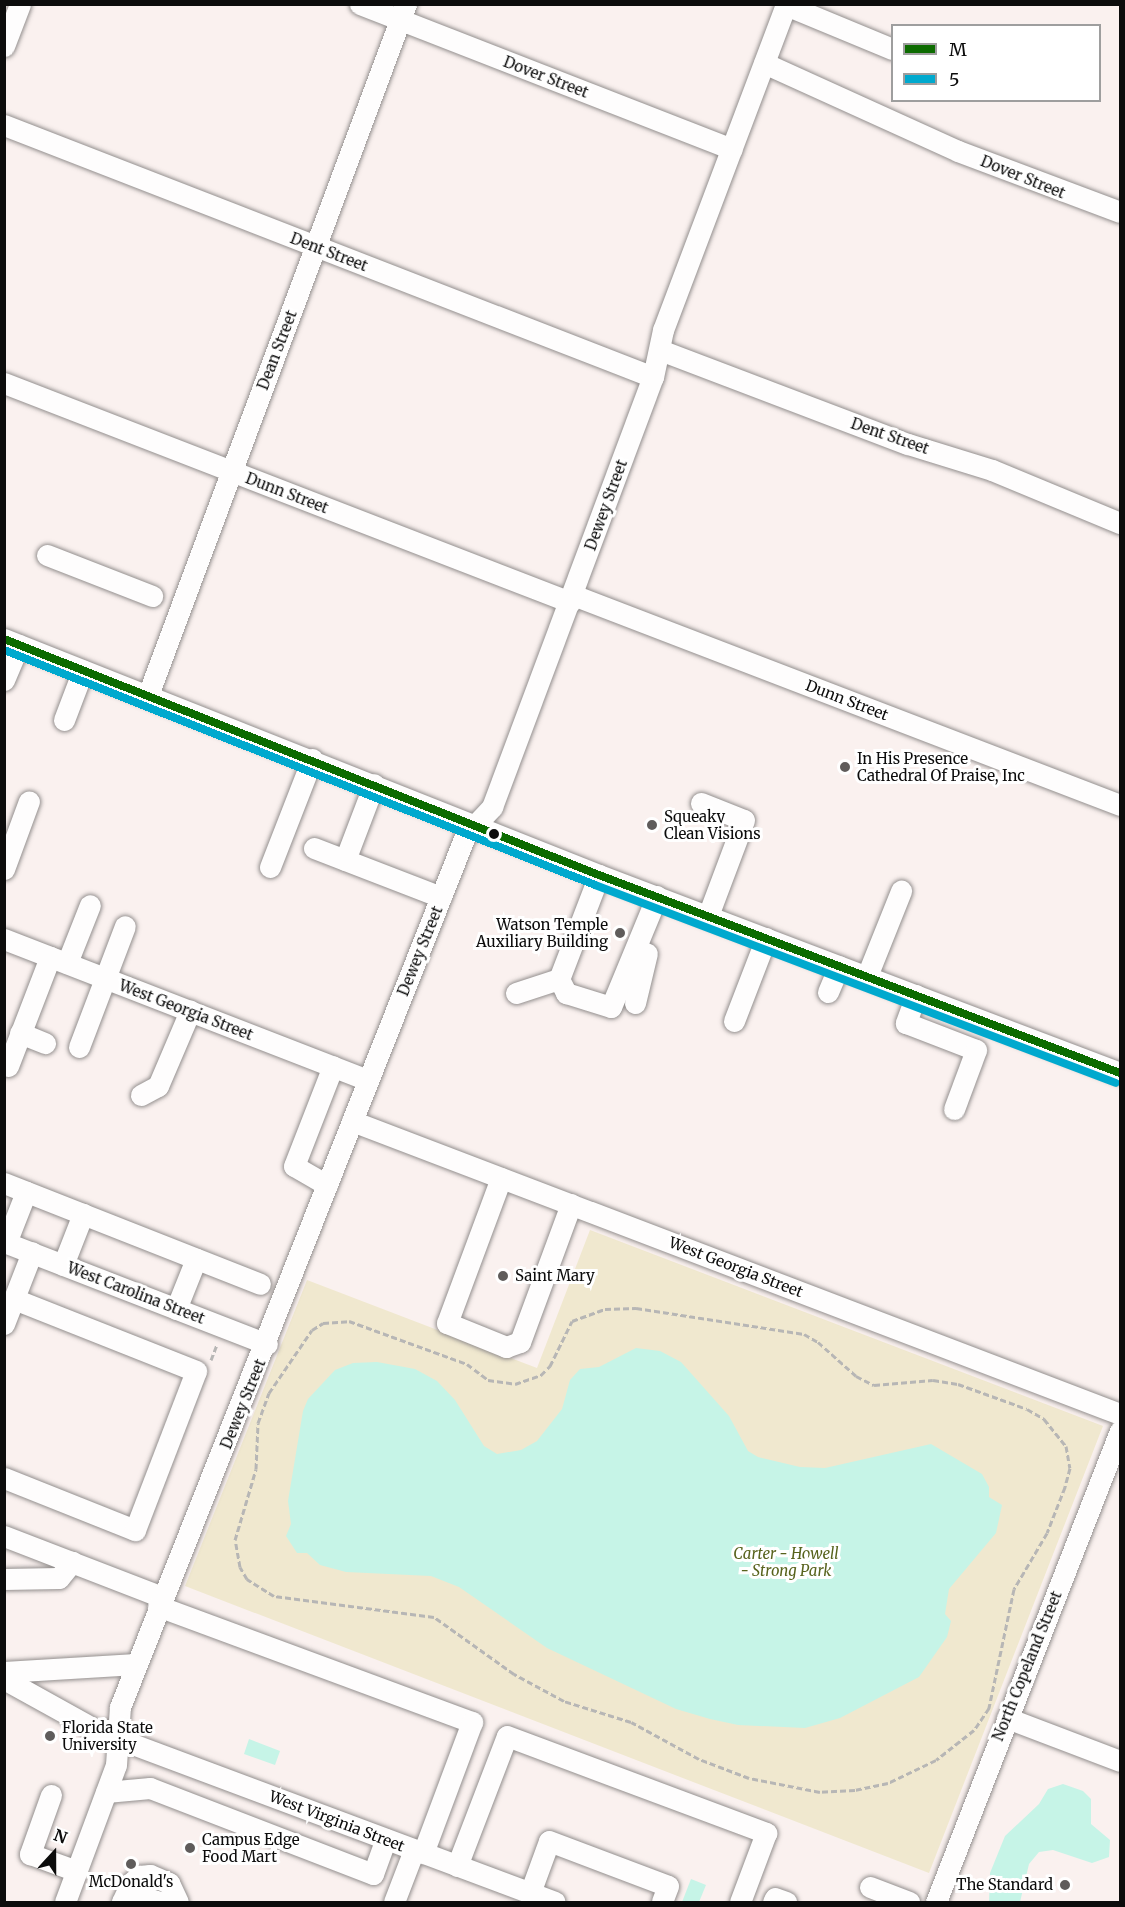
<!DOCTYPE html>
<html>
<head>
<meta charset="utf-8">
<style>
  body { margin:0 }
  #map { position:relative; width:1125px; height:1907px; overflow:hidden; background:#faf1ef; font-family:Merriweather,serif }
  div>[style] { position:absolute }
  .green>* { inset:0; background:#f0e8cf }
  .water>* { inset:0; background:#c6f4e7 }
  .path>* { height:3px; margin-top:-1.5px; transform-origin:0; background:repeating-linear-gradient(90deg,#b7b6b5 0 6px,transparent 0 9px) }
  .roads { filter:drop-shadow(0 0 2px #938f8e) drop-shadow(0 0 2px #938f8e) }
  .minor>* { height:21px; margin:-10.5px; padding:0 10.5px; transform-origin:10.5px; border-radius:10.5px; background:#fefdfd }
  .bus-1>* { height:8px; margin:-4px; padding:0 4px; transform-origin:4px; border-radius:4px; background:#0c6b00 }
  .bus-2>* { height:8px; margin:-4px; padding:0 4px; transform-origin:4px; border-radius:4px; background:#00a9ce }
  .dots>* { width:16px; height:16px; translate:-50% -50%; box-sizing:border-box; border:3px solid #fff; border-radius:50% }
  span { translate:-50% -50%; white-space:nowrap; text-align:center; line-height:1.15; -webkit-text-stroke:6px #fff; paint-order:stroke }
  .street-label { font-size:15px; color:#0c0c0c }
  .poi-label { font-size:15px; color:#0c0c0c }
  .left { translate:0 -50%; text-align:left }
  .right { translate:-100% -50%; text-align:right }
  .park-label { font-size:15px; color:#58631d; font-style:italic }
  .frame { position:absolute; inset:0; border:6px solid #0c0c0c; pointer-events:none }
  .legend { position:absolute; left:891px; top:24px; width:210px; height:78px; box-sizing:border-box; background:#fff; border:2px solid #9e9e9e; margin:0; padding:8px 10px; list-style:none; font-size:18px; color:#0c0c0c }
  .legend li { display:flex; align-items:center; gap:12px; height:30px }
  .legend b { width:30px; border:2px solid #9e9e9e }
  .north { position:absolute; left:24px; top:1823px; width:60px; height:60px; -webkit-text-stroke:4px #fff; paint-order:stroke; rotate:21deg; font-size:16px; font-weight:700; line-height:24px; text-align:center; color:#0c0c0c }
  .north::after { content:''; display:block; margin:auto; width:21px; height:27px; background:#0c0c0c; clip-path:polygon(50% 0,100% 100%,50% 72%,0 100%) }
</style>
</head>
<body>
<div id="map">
  <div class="green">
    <div style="clip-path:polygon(590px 1230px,1103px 1426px,929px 1873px,185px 1586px,307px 1280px,537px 1368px)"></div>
  </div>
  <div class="water">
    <div style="clip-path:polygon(636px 1348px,660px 1351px,681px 1362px,729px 1416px,748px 1451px,758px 1457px,800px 1467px,825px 1468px,931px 1444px,982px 1474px,989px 1487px,989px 1497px,1002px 1505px,996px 1533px,949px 1589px,945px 1614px,951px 1621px,947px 1637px,919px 1677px,840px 1718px,805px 1728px,738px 1725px,710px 1719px,676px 1709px,547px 1648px,459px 1587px,431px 1576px,346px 1572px,320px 1565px,307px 1553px,297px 1553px,286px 1536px,291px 1524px,288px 1501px,303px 1411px,308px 1399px,335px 1370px,353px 1363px,377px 1362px,415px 1369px,437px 1381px,455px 1400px,484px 1446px,497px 1454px,521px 1450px,537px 1441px,562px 1409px,570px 1380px,580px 1369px,599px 1367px)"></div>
    <div style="clip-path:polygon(249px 1739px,280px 1751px,275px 1765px,244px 1754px)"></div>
    <div style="clip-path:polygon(1063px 1784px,1083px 1791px,1091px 1799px,1091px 1824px,1110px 1840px,1109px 1857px,1092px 1863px,1053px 1850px,1039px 1852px,1029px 1864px,1020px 1902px,989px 1902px,990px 1873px,1005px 1836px,1039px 1804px,1048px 1789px)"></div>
    <div style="clip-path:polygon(691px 1879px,706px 1885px,699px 1902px,682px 1902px)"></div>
  </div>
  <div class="path">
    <div style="left:636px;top:1308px;width:170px;rotate:8.8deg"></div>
    <div style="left:804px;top:1334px;width:16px;rotate:30deg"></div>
    <div style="left:818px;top:1342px;width:51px;rotate:41.8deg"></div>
    <div style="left:856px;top:1376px;width:20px;rotate:27deg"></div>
    <div style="left:874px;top:1385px;width:59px;rotate:-4.8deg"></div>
    <div style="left:933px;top:1380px;width:25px;rotate:9deg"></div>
    <div style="left:958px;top:1384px;width:73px;rotate:19.9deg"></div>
    <div style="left:1027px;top:1409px;width:20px;rotate:30deg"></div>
    <div style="left:1044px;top:1419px;width:35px;rotate:51deg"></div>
    <div style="left:1066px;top:1446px;width:22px;rotate:80deg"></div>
    <div style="left:1070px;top:1468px;width:20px;rotate:105deg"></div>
    <div style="left:1065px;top:1487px;width:49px;rotate:111.4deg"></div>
    <div style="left:1047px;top:1533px;width:65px;rotate:120.5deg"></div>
    <div style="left:1014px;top:1589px;width:122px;rotate:101.9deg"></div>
    <div style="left:989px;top:1708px;width:27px;rotate:124deg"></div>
    <div style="left:974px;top:1730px;width:48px;rotate:141.7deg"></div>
    <div style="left:936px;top:1760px;width:53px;rotate:154.4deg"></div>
    <div style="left:888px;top:1783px;width:34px;rotate:168deg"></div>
    <div style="left:855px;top:1790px;width:35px;rotate:177deg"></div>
    <div style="left:820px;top:1792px;width:72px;rotate:-168.8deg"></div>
    <div style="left:749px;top:1778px;width:53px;rotate:-159.2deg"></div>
    <div style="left:699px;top:1759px;width:77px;rotate:-151.4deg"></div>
    <div style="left:631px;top:1722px;width:70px;rotate:-162.6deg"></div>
    <div style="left:564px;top:1701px;width:57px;rotate:-151.6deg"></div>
    <div style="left:514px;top:1674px;width:98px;rotate:-144.5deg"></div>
    <div style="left:434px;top:1617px;width:161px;rotate:-172.5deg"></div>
    <div style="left:274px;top:1596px;width:32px;rotate:-148deg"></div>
    <div style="left:247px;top:1579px;width:14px;rotate:-120deg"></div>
    <div style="left:240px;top:1567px;width:27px;rotate:-100deg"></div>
    <div style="left:235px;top:1540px;width:74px;rotate:-73.5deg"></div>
    <div style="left:256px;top:1469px;width:46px;rotate:-87.5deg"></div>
    <div style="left:258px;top:1423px;width:32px;rotate:-70deg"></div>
    <div style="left:269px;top:1393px;width:76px;rotate:-55.7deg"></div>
    <div style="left:312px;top:1330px;width:13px;rotate:-32deg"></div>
    <div style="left:323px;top:1323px;width:26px;rotate:-4deg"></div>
    <div style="left:349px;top:1321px;width:126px;rotate:20deg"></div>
    <div style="left:467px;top:1364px;width:26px;rotate:37deg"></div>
    <div style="left:488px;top:1380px;width:27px;rotate:8deg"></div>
    <div style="left:515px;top:1384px;width:28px;rotate:-19deg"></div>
    <div style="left:541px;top:1375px;width:13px;rotate:-45deg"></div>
    <div style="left:550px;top:1366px;width:50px;rotate:-63.9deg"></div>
    <div style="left:572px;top:1321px;width:35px;rotate:-20deg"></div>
    <div style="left:605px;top:1309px;width:31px;rotate:-2deg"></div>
    <div style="left:211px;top:1360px;width:17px;rotate:-69deg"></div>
  </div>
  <div class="roads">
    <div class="minor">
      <div style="left:360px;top:4px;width:399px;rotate:21.3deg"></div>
      <div style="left:786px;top:5px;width:115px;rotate:22.5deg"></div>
      <div style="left:4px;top:46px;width:45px;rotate:-69.1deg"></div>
      <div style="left:764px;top:63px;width:213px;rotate:24.4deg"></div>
      <div style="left:958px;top:151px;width:173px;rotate:20.6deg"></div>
      <div style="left:4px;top:125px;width:696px;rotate:21.22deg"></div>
      <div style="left:660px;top:350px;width:265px;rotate:20.8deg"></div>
      <div style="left:908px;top:444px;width:88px;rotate:17.2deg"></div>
      <div style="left:992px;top:470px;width:139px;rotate:22.5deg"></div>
      <div style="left:4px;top:383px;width:607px;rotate:21.15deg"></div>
      <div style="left:47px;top:555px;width:113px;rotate:21.3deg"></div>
      <div style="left:573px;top:595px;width:586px;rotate:21deg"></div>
      <div style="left:4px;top:639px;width:640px;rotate:21.64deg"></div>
      <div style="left:599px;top:875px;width:557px;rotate:20.81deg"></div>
      <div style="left:4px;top:680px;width:38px;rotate:-67deg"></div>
      <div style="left:148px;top:695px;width:738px;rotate:-69.53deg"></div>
      <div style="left:64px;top:720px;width:53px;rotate:-69.2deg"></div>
      <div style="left:701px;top:803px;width:46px;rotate:21.6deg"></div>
      <div style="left:744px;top:820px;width:103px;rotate:110.6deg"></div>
      <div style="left:314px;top:848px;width:136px;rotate:21.1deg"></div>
      <div style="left:345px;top:860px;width:81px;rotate:-69.1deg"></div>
      <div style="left:270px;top:867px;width:116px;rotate:-68.7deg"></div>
      <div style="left:4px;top:869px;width:72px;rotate:-69.8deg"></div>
      <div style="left:599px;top:875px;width:111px;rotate:111deg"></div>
      <div style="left:559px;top:979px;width:16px;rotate:63deg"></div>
      <div style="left:566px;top:993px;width:47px;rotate:17.3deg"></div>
      <div style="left:611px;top:1007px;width:120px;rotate:-67.5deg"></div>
      <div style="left:4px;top:939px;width:390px;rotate:21.2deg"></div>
      <div style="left:67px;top:963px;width:62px;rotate:-68.4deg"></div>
      <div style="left:867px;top:976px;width:92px;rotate:-68.2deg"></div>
      <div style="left:828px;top:992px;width:28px;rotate:-67deg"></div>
      <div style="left:516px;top:993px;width:45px;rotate:-18deg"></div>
      <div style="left:916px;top:995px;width:30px;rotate:110deg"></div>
      <div style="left:906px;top:1023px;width:75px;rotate:21.1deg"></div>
      <div style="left:976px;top:1050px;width:63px;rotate:110.4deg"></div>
      <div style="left:635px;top:1003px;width:51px;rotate:-76.5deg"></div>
      <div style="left:734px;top:1021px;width:89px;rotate:-68.9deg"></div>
      <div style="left:20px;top:1033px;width:27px;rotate:22deg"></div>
      <div style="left:79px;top:1047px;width:129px;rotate:-69.2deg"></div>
      <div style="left:8px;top:1066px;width:117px;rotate:-68.9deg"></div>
      <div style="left:141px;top:1095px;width:19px;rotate:-28deg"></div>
      <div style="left:158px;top:1086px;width:82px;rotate:-66.9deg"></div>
      <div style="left:352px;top:1121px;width:822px;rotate:20.88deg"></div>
      <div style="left:501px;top:1178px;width:155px;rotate:110.4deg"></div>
      <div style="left:447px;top:1323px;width:64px;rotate:22.1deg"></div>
      <div style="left:506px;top:1347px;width:15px;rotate:-20deg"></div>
      <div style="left:520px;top:1342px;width:147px;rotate:-69.7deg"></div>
      <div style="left:4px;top:1183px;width:275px;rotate:21.5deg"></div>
      <div style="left:327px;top:1185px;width:38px;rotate:-150deg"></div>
      <div style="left:294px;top:1166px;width:107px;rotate:-68.7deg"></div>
      <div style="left:4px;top:1242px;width:282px;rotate:21.2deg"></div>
      <div style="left:6px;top:1243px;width:55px;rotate:-68.6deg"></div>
      <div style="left:63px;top:1265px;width:55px;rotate:-68.6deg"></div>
      <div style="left:176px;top:1309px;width:54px;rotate:-68.2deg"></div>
      <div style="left:4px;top:1324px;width:77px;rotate:-68.7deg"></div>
      <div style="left:4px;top:1478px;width:141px;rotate:21.7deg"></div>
      <div style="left:135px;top:1530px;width:170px;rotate:-69deg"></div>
      <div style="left:196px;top:1371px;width:196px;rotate:-158.4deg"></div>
      <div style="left:4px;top:1536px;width:169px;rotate:21.1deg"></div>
      <div style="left:4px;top:1579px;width:55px;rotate:-1deg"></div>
      <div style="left:59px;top:1578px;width:21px;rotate:-51deg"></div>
      <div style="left:158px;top:1606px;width:335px;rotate:20.3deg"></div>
      <div style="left:472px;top:1722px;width:140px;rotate:110.5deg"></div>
      <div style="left:4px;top:1672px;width:132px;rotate:-3.5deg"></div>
      <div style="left:4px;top:1679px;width:105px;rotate:29deg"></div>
      <div style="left:96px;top:1730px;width:22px"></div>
      <div style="left:1007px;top:1718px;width:121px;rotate:20.8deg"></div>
      <div style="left:119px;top:1739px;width:465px;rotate:20.5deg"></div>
      <div style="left:106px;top:1792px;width:44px;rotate:-5.2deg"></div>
      <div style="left:150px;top:1788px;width:239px;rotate:21.1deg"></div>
      <div style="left:373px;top:1874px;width:37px;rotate:-70deg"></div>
      <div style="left:51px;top:1795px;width:63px;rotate:109.6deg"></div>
      <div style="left:30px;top:1854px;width:50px;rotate:19.9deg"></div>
      <div style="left:457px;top:1866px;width:139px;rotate:-69deg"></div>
      <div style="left:507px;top:1736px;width:277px;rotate:20.5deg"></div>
      <div style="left:766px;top:1833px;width:74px;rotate:110.6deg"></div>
      <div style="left:870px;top:1887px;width:42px;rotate:21deg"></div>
      <div style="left:530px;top:1893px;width:55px;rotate:-69.9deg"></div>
      <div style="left:549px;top:1841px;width:127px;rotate:20.7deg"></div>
      <div style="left:668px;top:1886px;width:17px;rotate:111deg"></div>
      <div style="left:65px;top:1902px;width:146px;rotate:-69.6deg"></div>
      <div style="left:116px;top:1765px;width:58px;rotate:-86.1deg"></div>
      <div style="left:120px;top:1707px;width:937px;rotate:-68.39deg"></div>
      <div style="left:465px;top:836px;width:40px;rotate:-47deg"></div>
      <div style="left:492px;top:807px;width:459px;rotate:-69.5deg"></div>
      <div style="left:653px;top:377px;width:48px;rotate:-78deg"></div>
      <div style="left:663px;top:330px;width:348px;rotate:-69.3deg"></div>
      <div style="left:122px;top:1902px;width:21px;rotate:-65deg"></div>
      <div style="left:131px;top:1883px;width:11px;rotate:-41deg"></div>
      <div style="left:139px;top:1876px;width:11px;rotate:-5deg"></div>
      <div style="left:150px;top:1875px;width:21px;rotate:23deg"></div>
      <div style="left:169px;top:1883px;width:21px;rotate:65deg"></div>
      <div style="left:122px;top:1902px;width:14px;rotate:-34deg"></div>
      <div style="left:134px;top:1894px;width:28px;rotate:17deg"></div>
      <div style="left:394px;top:1902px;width:56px;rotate:-69deg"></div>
      <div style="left:773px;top:1902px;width:4px;rotate:-63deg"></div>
      <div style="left:775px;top:1898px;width:12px;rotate:20deg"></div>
      <div style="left:936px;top:1902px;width:506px;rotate:-68.66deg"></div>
    </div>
  </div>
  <div class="bus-1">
    <div style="left:4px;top:639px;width:640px;rotate:21.64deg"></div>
    <div style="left:599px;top:875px;width:557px;rotate:20.81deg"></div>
  </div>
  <div class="bus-2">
    <div style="left:4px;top:650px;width:636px;rotate:21.68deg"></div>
    <div style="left:595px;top:885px;width:557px;rotate:20.81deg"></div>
  </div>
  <div class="dots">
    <div style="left:845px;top:767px;background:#5f5c5b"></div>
    <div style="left:652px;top:825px;background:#5f5c5b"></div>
    <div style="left:494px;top:834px;background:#0c0c0c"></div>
    <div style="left:620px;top:933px;background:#5f5c5b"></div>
    <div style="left:503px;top:1276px;background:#5f5c5b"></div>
    <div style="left:50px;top:1736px;background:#5f5c5b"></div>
    <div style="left:190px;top:1848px;background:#5f5c5b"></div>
    <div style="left:131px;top:1864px;background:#5f5c5b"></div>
    <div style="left:1065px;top:1885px;background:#5f5c5b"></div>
  </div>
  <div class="street-label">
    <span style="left:546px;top:77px;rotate:21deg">Dover Street</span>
    <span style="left:1023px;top:177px;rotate:22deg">Dover Street</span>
    <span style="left:329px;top:252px;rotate:21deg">Dent Street</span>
    <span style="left:277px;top:350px;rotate:-69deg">Dean Street</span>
    <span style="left:890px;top:436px;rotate:19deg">Dent Street</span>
    <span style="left:287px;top:493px;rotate:21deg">Dunn Street</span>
    <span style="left:606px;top:505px;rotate:-70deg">Dewey Street</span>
    <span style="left:847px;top:700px;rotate:21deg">Dunn Street</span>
    <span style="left:420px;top:951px;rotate:-68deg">Dewey Street</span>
    <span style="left:186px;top:1010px;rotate:21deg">West Georgia Street</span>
    <span style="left:736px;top:1267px;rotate:21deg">West Georgia Street</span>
    <span style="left:136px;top:1293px;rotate:21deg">West Carolina Street</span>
    <span style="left:243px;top:1404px;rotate:-68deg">Dewey Street</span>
    <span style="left:1027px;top:1666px;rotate:-68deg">North Copeland Street</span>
    <span style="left:337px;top:1821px;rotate:21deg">West Virginia Street</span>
  </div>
  <div class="poi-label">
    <span class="left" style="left:857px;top:767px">In His Presence<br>Cathedral Of Praise, Inc</span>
    <span class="left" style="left:664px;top:825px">Squeaky<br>Clean Visions</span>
    <span class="right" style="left:608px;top:933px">Watson Temple<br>Auxiliary Building</span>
    <span class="left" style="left:515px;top:1276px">Saint Mary</span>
    <span class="left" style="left:62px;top:1736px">Florida State<br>University</span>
    <span class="left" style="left:202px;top:1848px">Campus Edge<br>Food Mart</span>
    <span style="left:131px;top:1882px">McDonald's</span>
    <span class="right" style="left:1053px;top:1885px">The Standard</span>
  </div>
  <div class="park-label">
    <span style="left:786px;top:1562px">Carter - Howell<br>- Strong Park</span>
  </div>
  <div class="frame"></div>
  <ul class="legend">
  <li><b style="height:8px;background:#0c6b00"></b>M</li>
  <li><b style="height:8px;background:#00a9ce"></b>5</li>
  </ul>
  <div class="north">N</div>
</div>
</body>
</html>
